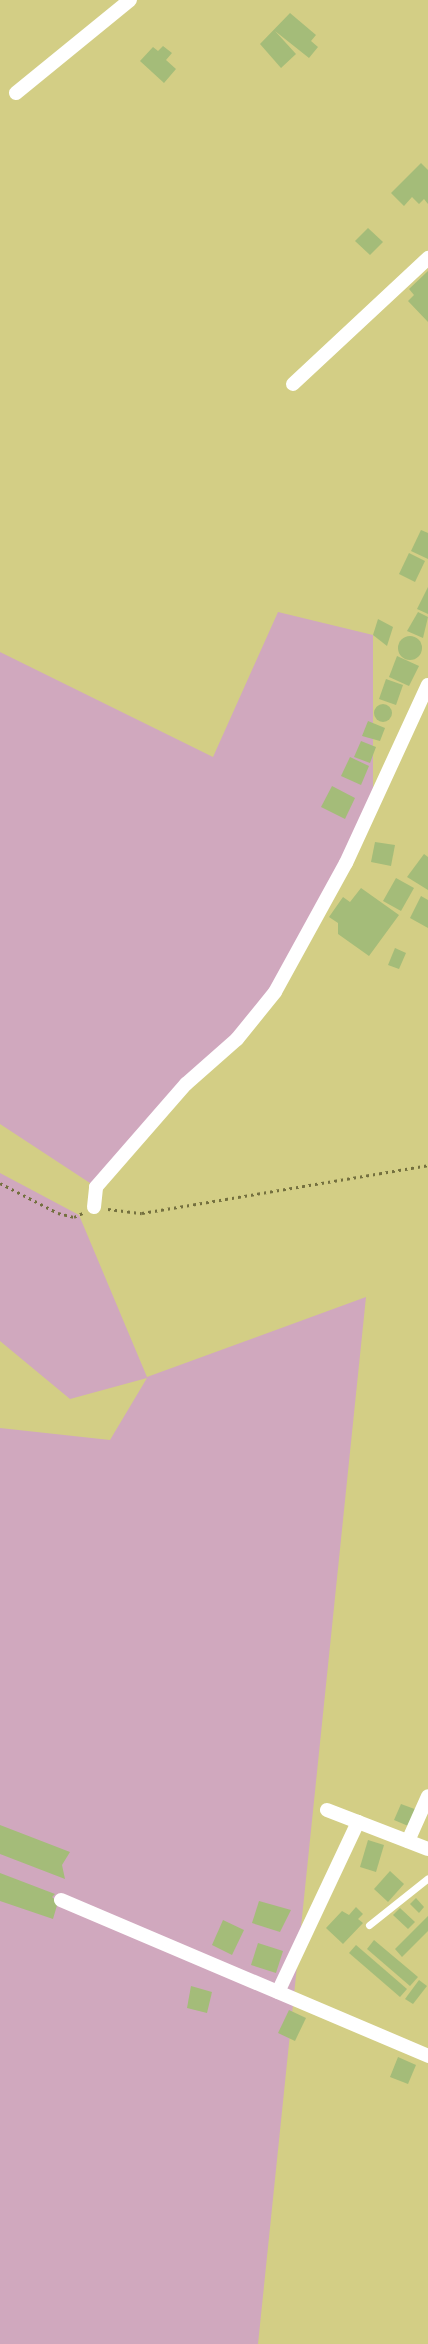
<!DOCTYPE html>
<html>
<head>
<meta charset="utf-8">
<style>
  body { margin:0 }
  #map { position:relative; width:428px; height:2344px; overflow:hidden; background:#d3ce85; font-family:Spectral,serif }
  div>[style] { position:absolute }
  .green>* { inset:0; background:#d0a8be }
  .building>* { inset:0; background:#a4bc79 }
  .round { border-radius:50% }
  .path>* { height:3px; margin-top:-1.5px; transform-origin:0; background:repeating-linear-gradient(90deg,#74703f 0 2.5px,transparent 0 6.5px) }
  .lane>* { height:7px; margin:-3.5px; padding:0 3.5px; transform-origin:3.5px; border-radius:3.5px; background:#fff }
  .street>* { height:14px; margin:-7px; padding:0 7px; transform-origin:7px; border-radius:7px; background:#fff }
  span { translate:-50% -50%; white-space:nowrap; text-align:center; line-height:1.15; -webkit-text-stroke:5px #efedc9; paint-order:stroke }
</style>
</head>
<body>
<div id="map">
  <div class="green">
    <div style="clip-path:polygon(278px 612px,373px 635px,373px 807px,258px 1014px,96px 1187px,0 1124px,0 652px,213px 757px)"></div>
    <div style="clip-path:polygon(0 1173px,79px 1215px,147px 1377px,366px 1297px,258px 2344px,0 2344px,0 1428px,110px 1440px,147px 1378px,70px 1399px,0 1341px)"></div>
  </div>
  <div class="building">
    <div style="clip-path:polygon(290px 13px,316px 35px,311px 41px,318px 47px,309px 58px,275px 31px,296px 54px,281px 68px,260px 44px)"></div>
    <div style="clip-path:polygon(163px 46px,172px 53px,166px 60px,176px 69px,164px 83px,140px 61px,153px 47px,158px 51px)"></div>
    <div style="clip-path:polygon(421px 163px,428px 170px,428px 204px,424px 199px,419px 204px,412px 197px,404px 206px,391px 193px)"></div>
    <div style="clip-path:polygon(368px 228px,383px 242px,370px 255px,355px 241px)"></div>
    <div style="clip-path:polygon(428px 271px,428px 322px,408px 301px,414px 295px,409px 289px)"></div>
    <div style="clip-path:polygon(421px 530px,428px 533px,428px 559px,411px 551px)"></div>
    <div style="clip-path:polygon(409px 553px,425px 561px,415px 582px,399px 574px)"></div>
    <div style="clip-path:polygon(428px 587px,428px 614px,417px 609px)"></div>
    <div style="clip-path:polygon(418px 612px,428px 617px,423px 638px,407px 631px)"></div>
    <div style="clip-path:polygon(378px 619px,393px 627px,387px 646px,373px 635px)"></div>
    <div class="round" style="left:398px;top:636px;width:24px;height:24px"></div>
    <div style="clip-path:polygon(397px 656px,419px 666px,409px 686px,389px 677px)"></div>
    <div style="clip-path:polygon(386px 679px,403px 685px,396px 705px,379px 699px)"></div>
    <div class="round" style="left:374px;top:704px;width:18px;height:18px"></div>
    <div style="clip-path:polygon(368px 721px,385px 728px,380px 741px,362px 736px)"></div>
    <div style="clip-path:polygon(361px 741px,376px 747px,370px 763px,354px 757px)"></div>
    <div style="clip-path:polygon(350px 757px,369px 766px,361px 785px,341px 776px)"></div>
    <div style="clip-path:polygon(332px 786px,355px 798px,345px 819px,321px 807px)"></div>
    <div style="clip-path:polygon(375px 842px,395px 845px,391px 866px,371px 862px)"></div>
    <div style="clip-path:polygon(424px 854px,428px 857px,428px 890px,407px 877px)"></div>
    <div style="clip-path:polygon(396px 878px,414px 888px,401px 911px,383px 901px)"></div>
    <div style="clip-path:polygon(361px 888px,399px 915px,369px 956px,338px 934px,338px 923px,329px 917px,343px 897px,350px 902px)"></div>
    <div style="clip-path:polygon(421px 896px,428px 900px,428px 928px,410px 918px)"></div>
    <div style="clip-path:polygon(395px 948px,406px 953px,399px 969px,388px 965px)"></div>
    <div style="clip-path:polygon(401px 1804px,420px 1811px,413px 1828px,394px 1820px)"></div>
    <div style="clip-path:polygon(0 1825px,70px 1852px,62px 1865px,65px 1879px,0 1854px)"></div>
    <div style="clip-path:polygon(368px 1840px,384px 1845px,376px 1872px,360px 1867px)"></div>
    <div style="clip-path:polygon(390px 1871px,404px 1884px,388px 1902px,374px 1889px)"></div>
    <div style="clip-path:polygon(0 1873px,55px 1894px,52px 1897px,58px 1902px,53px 1919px,0 1901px)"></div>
    <div style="clip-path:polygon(416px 1898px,424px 1907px,419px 1913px,410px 1904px)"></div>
    <div style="clip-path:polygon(259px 1901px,291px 1910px,280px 1932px,252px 1923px)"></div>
    <div style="clip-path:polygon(356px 1907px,363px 1914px,358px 1919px,363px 1923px,343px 1944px,326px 1928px,342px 1911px,349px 1915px)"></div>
    <div style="clip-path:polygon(400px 1908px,415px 1922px,408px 1929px,393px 1915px)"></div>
    <div style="clip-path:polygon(428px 1916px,428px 1931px,402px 1957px,395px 1949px)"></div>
    <div style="clip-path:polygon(223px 1920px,244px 1930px,232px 1955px,212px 1945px)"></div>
    <div style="clip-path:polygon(374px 1940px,418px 1977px,410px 1986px,367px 1949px)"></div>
    <div style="clip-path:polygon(258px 1943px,283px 1951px,276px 1973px,251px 1965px)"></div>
    <div style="clip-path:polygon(356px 1945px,407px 1989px,400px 1997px,349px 1953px)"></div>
    <div style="clip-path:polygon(419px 1980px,427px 1986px,413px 2004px,405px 1999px)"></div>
    <div style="clip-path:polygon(191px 1986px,212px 1992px,207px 2013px,187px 2008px)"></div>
    <div style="clip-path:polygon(289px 2010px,306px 2018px,295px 2041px,278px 2033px)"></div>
    <div style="clip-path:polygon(398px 2057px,416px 2065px,408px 2084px,390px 2077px)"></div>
  </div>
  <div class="path">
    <div style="left:0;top:1183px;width:65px;rotate:27.3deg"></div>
    <div style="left:58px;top:1213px;width:16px;rotate:14deg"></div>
    <div style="left:74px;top:1217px;width:10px;rotate:-24deg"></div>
    <div style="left:108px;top:1209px;width:34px;rotate:7deg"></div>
    <div style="left:142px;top:1213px;width:290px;rotate:-9.5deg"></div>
  </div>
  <div class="lane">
    <div style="left:369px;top:1925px;width:75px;rotate:-38.5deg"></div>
  </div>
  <div class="street">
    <div style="left:16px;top:93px;width:147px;rotate:-39.2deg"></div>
    <div style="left:293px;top:384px;width:185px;rotate:-43deg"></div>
    <div style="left:94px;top:1207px;width:20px;rotate:-84deg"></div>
    <div style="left:96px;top:1187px;width:137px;rotate:-48.9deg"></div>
    <div style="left:186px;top:1084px;width:68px;rotate:-41.4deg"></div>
    <div style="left:237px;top:1039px;width:60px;rotate:-51deg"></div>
    <div style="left:275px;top:992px;width:147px;rotate:-61.2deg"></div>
    <div style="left:346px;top:863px;width:196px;rotate:-65.3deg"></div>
    <div style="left:327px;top:1810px;width:108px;rotate:21.1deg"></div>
    <div style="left:408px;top:1841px;width:49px;rotate:-66deg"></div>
    <div style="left:61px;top:1900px;width:399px;rotate:23deg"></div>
    <div style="left:278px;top:1992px;width:188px;rotate:-64.8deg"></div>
  </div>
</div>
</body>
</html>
